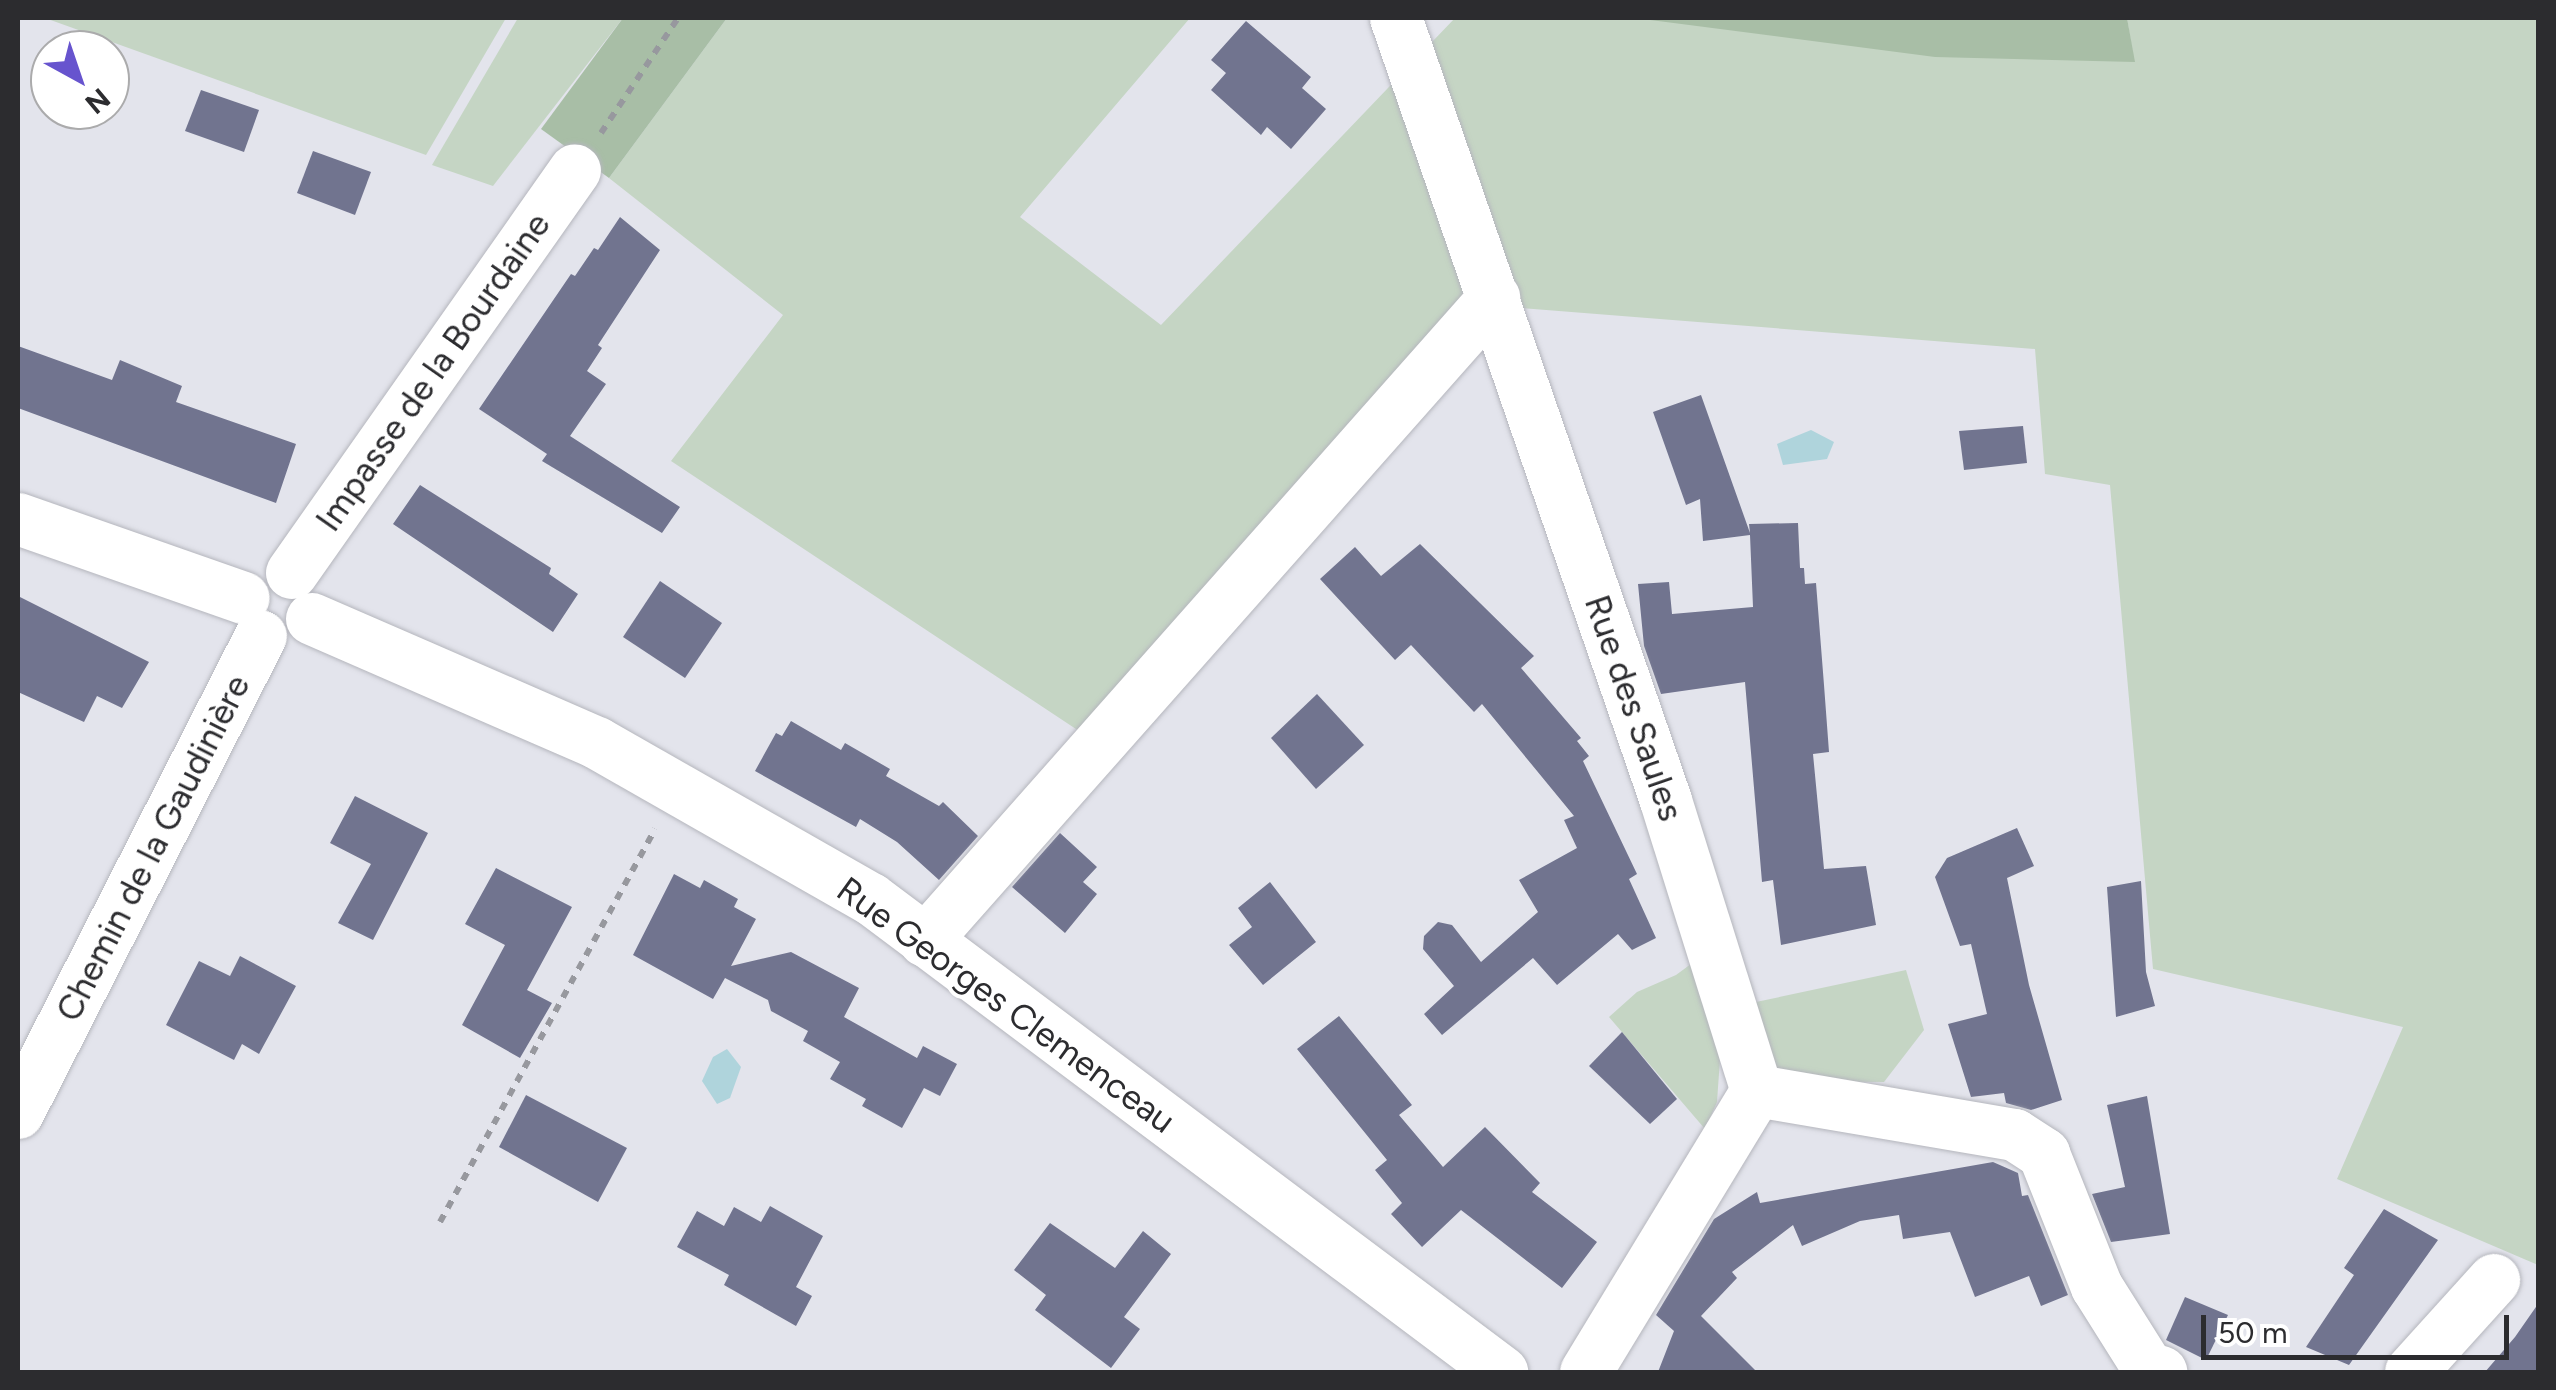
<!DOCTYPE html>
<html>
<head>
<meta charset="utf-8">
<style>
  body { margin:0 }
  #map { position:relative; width:2556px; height:1390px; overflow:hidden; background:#e3e4ec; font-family:Figtree,sans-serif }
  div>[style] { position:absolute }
  .green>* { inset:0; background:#c5d5c4 }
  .forest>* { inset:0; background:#a8bea6 }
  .water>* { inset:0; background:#afd4dc }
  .building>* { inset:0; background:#71748f }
  .path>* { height:6px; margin-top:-3px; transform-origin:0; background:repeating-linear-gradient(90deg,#97989e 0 8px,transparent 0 16px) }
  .roads { filter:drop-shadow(0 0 2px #b5b6bd) drop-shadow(0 0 2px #b5b6bd) }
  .minor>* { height:52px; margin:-26px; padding:0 26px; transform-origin:26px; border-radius:26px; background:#fff }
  span { translate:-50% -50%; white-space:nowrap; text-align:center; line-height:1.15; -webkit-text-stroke:8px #fff; paint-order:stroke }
  .street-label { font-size:35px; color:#2c2c2f }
  .frame { position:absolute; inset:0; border:20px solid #2c2c2f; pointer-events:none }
  .north { position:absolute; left:30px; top:30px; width:100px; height:100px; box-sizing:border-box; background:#fff; border:2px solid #ababac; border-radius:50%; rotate:140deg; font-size:28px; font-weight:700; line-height:40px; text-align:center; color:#2c2c2f }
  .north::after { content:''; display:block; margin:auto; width:35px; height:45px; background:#6754ce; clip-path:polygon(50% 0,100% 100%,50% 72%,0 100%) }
  .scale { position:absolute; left:2201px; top:1315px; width:308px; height:45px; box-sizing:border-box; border:5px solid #2c2c2f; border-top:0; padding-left:12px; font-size:30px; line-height:35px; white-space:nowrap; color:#2c2c2f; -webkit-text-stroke:8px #fff; paint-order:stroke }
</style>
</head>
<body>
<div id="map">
  <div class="green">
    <div style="clip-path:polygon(45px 18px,506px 18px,426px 155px)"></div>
    <div style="clip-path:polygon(518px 18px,623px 18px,493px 186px,432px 165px)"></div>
    <div style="clip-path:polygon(727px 18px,1190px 18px,1020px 217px,1161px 325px,1455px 18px,1635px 18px,2134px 61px,2127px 18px,2538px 18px,2538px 1265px,2337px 1179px,2403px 1027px,2153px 969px,2110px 485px,2045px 474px,2035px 349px,1472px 304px,1082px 733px,671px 461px,783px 315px,609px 178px)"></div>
    <div style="clip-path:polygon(1695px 961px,1720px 1059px,1717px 1102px,1705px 1129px,1609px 1017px,1637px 992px,1676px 975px)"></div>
    <div style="clip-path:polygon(1906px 970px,1924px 1030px,1884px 1082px,1767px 1081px,1756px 1002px)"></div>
  </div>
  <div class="forest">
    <div style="clip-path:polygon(623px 18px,727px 18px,609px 178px,541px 129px)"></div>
    <div style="clip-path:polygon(1635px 18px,2127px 18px,2135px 62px,1935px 57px)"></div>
  </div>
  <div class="water">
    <div style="clip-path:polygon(1811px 430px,1834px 442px,1827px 459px,1783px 465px,1777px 444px)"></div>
    <div style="clip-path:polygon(727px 1049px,741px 1067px,730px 1098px,717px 1104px,702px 1081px,713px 1057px)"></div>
  </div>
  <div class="building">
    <div style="clip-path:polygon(1246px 21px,1311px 77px,1302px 88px,1326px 109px,1291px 149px,1267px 127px,1261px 135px,1211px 90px,1226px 73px,1211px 60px)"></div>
    <div style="clip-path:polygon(201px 90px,259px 110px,244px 152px,185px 131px)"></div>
    <div style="clip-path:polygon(313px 151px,371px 172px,355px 215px,297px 193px)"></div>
    <div style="clip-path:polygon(620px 217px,660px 250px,598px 345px,602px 348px,587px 371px,606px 384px,570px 436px,680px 507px,662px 533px,542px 461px,547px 454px,479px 409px,571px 274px,575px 276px,594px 248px,598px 250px)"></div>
    <div style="clip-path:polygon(18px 346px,112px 380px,120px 360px,182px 386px,176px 402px,296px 444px,276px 503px,18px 408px)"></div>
    <div style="clip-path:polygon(1701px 395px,1750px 533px,1749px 524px,1798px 523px,1800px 568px,1804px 568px,1805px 584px,1816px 583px,1824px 685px,1829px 752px,1813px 754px,1824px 869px,1866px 866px,1876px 925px,1781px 945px,1773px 880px,1762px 882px,1745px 682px,1661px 694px,1644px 646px,1638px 584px,1669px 582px,1672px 614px,1753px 607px,1750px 535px,1703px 541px,1700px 499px,1686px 505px,1653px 412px)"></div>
    <div style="clip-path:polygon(2023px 426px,2027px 463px,1964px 470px,1959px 431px)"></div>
    <div style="clip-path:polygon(420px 485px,551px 568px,549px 574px,578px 594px,553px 632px,393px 524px)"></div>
    <div style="clip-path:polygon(1420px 544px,1534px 656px,1521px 668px,1581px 738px,1577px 741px,1589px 756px,1583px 761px,1637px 874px,1629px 879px,1656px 938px,1632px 950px,1618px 934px,1557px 985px,1533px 958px,1442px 1035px,1424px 1014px,1454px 986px,1423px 949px,1424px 936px,1438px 922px,1452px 925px,1481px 962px,1538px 912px,1519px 880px,1577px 848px,1564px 820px,1574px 816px,1482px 704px,1474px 712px,1411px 645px,1395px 660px,1320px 579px,1355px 547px,1381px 576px)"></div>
    <div style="clip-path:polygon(660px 581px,722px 623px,685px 678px,623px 637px)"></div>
    <div style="clip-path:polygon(18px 596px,149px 662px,122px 708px,97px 696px,84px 722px,18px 692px)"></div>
    <div style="clip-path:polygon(1317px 694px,1364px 745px,1316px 789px,1271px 738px)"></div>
    <div style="clip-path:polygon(791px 721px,841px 750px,845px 743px,890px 769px,886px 776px,939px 806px,943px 802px,978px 836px,939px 880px,897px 842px,860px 819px,856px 827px,755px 771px,776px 733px,782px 736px)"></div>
    <div style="clip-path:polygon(355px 796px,428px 833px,373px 940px,338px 923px,371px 864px,330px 843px)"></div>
    <div style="clip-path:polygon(2017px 828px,2034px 866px,2007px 878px,2029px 985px,2062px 1100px,2031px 1110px,2006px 1103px,2004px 1093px,1971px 1097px,1948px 1024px,1987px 1014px,1971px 944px,1960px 946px,1935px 877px,1947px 858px)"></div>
    <div style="clip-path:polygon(1060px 833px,1097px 867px,1083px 882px,1097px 894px,1065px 933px,1012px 887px)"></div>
    <div style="clip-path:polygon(496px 868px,572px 907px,527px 990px,552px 1003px,520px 1058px,462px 1025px,505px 945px,465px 924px)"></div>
    <div style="clip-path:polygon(674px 874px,700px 888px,704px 880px,738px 899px,734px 907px,756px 919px,731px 966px,791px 952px,859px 988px,844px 1017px,917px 1058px,923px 1046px,957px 1064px,940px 1096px,924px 1088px,902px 1128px,862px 1106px,866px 1099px,830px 1079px,840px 1062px,803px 1041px,808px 1031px,771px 1011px,768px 1000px,725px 978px,713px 999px,633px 955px)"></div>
    <div style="clip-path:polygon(2141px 881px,2146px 972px,2155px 1006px,2116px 1017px,2107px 887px)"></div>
    <div style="clip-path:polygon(1270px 882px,1316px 942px,1263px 985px,1229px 945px,1252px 927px,1238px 908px)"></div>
    <div style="clip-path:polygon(240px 956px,296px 986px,259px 1054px,242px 1044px,234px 1060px,166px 1025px,199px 961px,230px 976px)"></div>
    <div style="clip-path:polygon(1339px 1016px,1412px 1105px,1399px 1115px,1443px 1167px,1485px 1127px,1540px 1183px,1532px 1192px,1597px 1242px,1562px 1288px,1461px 1210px,1422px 1247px,1391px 1214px,1402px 1203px,1375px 1170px,1387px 1160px,1297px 1049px)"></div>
    <div style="clip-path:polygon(1622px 1032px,1677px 1099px,1650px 1124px,1589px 1066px)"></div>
    <div style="clip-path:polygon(526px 1095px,627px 1148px,598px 1202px,499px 1147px)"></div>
    <div style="clip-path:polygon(2147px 1096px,2170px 1234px,2111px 1242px,2092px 1194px,2125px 1187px,2107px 1105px)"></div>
    <div style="clip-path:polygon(1993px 1162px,2018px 1173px,2022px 1196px,2028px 1195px,2068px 1295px,2041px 1306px,2029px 1276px,1975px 1297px,1950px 1232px,1903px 1239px,1899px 1215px,1860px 1221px,1802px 1246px,1793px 1225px,1732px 1272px,1737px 1278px,1701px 1316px,1757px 1372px,1658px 1372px,1674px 1331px,1656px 1315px,1714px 1219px,1757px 1192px,1760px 1203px)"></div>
    <div style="clip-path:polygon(770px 1206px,823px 1236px,796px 1287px,812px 1296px,796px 1326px,724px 1285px,729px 1275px,677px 1247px,697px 1211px,724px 1226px,734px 1207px,761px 1222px)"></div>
    <div style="clip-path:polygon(2384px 1209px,2438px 1240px,2349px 1365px,2306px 1347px,2354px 1275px,2344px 1268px)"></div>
    <div style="clip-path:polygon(1050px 1223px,1115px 1268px,1143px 1231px,1171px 1254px,1124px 1317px,1140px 1329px,1111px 1368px,1035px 1310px,1046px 1295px,1014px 1270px)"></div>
    <div style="clip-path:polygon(2185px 1297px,2228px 1315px,2206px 1360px,2166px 1340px)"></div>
    <div style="clip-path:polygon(2538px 1304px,2538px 1372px,2485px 1372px,2515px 1337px)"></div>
  </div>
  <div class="path">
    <div style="left:601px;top:133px;width:138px;rotate:-56.2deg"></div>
    <div style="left:440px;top:1222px;width:448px;rotate:-61.3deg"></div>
  </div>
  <div class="roads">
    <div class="minor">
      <div style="left:1396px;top:18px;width:828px;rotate:70.97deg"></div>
      <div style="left:1666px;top:801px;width:304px;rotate:72.6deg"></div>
      <div style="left:1757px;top:1091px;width:329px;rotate:121.3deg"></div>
      <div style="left:18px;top:519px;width:239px;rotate:19.3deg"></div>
      <div style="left:292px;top:573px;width:492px;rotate:-54.9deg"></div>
      <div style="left:312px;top:619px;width:311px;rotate:23.5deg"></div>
      <div style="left:597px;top:743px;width:315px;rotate:29.7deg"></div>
      <div style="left:871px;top:899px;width:789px;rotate:36.86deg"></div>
      <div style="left:925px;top:941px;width:859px;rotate:-48.49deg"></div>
      <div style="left:1757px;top:1091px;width:262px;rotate:9.7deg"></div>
      <div style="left:2015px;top:1135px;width:35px;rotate:33deg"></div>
      <div style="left:2044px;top:1154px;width:143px;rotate:68.3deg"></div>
      <div style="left:2097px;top:1287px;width:96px;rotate:57.8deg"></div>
      <div style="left:2148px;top:1368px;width:14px;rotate:17deg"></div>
      <div style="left:18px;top:1113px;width:535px;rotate:-63deg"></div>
      <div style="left:2411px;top:1372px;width:124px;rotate:-47.9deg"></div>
    </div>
  </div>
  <div class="street-label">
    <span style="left:433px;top:372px;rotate:-55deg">Impasse de la Bourdaine</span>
    <span style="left:1634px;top:708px;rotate:71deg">Rue des Saules</span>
    <span style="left:153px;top:848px;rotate:-63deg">Chemin de la Gaudinière</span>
    <span style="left:1006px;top:1005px;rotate:36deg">Rue Georges Clemenceau</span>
  </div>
  <div class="frame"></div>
  <div class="north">N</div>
  <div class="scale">50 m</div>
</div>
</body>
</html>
